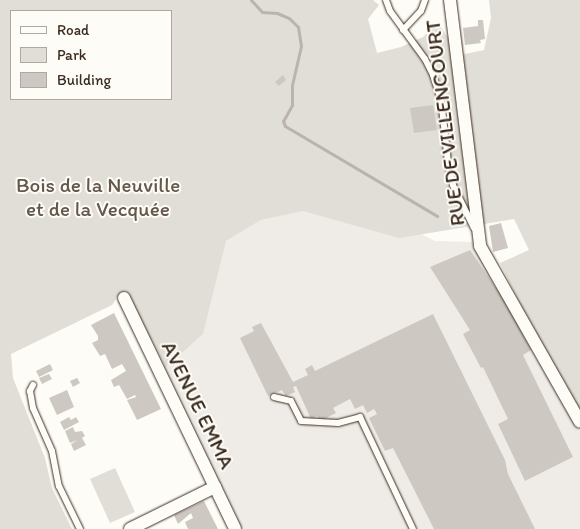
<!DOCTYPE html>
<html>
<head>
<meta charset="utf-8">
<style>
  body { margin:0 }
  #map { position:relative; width:580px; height:529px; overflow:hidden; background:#fdfcf7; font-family:Itim,sans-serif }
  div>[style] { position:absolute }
  .built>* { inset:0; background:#efece7 }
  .green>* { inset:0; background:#e1ded7 }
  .stream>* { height:3px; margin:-1.5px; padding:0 1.5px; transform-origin:1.5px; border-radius:1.5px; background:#bbb4ad }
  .building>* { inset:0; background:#cdc8c2 }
  .roads { filter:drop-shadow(0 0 1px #3b2a1e) drop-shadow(0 0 1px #3b2a1e) }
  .service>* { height:6px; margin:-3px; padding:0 3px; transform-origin:3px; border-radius:3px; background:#fdfcf7 }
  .minor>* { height:12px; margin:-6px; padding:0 6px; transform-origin:6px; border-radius:6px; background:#fdfcf7 }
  span { translate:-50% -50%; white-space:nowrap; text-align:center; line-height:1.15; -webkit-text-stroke:4px #fdfcf7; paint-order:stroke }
  .street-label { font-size:21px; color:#3b2a1e }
  .park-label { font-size:21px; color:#64574c }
  .legend { position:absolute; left:10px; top:10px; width:162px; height:90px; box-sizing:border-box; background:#fdfcf7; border:1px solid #afa8a0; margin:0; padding:6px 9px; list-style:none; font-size:15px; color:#3b2a1e }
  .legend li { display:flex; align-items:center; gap:10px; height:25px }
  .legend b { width:25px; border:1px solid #afa8a0 }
</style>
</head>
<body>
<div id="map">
  <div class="built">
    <div style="clip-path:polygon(337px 191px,435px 241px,472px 242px,580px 432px,580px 529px,242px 529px,136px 315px,226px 241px,261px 220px,318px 207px)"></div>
  </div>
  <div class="green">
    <div style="clip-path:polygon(evenodd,0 0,373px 0,379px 5px,368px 19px,377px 53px,401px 47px,423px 37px,438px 23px,460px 55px,484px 50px,491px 18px,489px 0,580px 0,580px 427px,500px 263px,529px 250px,514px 219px,399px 238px,303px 211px,261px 220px,226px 241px,203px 334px,166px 367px,126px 291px,118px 296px,112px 305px,11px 354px,13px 378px,45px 458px,52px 488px,72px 529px,0 529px,0 0,11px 11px,171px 11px,171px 99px,11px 99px,11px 11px)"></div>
    <div style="clip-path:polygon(115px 468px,135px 512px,110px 523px,90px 479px)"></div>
  </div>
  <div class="stream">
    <div style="left:251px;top:0;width:16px;rotate:47deg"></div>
    <div style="left:262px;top:12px;width:15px;rotate:4deg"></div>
    <div style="left:277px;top:13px;width:13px;rotate:23deg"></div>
    <div style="left:289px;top:18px;width:13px;rotate:45deg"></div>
    <div style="left:298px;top:27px;width:19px;rotate:81deg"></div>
    <div style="left:301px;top:46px;width:40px;rotate:103deg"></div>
    <div style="left:292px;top:85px;width:20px;rotate:90deg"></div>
    <div style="left:292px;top:105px;width:18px;rotate:119deg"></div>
    <div style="left:283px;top:121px;width:5px;rotate:68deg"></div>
    <div style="left:285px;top:126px;width:177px;rotate:30.6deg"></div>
  </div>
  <div class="building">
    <div style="clip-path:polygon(478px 20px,483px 20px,485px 39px,480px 40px,481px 43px,465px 45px,463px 28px,478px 26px)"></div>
    <div style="clip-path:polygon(283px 75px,286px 80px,279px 86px,275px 82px)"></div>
    <div style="clip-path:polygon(433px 105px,437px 130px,414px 133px,410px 108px)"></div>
    <div style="clip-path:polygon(501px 223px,508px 248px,493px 252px,489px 226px)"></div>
    <div style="clip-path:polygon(470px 250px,511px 310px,531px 350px,523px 355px,573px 457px,525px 481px,498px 424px,508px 419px,483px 367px,481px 368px,463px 334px,470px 330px,430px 267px)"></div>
    <div style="clip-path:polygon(114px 313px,161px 409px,137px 420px,127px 400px,136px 397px,135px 395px,127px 399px,119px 385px,114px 387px,111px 380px,126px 371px,122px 364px,112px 369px,105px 354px,100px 356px,92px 343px,98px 340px,98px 336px,91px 325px)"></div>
    <div style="clip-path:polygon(433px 314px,505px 460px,508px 474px,535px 529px,434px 529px,393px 448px,385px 451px,369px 418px,377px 414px,374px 409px,367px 413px,363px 405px,355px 409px,350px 399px,333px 408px,336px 413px,320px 421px,317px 416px,311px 419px,296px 386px,293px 387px,295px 392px,286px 396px,282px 390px,268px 396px,240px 338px,254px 331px,252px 327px,261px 323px,293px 382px,308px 375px,305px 369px,312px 365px,315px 371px)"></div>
    <div style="clip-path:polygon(50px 364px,53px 370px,39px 377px,36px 371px)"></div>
    <div style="clip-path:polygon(49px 374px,52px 379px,42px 384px,39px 378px)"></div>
    <div style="clip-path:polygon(77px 378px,80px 383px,73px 387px,70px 381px)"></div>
    <div style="clip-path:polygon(67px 390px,74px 407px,57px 415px,49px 398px)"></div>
    <div style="clip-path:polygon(69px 417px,71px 420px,76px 417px,79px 422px,64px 430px,60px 422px)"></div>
    <div style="clip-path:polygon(73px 427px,75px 432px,82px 431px,85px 436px,82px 438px,86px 445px,74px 451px,71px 444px,78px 440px,70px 443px,65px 431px)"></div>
    <div style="clip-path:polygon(204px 501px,218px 529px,188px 529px,185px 522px,193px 518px,191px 513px,178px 524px,174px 515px)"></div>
  </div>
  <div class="roads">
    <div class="service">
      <div style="left:386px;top:0;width:12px;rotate:70deg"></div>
      <div style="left:390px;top:11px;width:59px;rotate:53.9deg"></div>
      <div style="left:425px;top:59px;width:18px;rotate:63deg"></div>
      <div style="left:433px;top:75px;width:25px;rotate:72deg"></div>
      <div style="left:441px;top:99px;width:63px;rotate:83.7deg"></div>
      <div style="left:448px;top:162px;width:24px;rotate:78deg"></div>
      <div style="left:453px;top:185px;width:48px;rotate:64deg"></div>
      <div style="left:403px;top:30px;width:26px;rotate:-47deg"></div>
      <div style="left:421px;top:11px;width:12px;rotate:-70deg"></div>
      <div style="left:33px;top:385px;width:7px;rotate:117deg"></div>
      <div style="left:30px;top:391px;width:17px;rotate:80deg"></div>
      <div style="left:33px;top:408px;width:47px;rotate:66.2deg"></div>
      <div style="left:52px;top:451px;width:36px;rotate:79deg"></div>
      <div style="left:59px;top:486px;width:48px;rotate:64deg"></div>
      <div style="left:274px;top:397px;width:17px;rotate:13deg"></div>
      <div style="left:291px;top:401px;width:22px;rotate:63deg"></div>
      <div style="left:301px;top:421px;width:37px;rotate:3deg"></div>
      <div style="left:338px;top:423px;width:23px;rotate:-15deg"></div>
      <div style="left:360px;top:417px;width:124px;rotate:64.7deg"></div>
    </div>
    <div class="minor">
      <div style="left:450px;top:0;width:248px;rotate:83deg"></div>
      <div style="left:480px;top:246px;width:202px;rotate:60.4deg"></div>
      <div style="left:124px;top:298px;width:256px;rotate:64.3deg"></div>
      <div style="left:130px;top:529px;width:95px;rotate:-26.3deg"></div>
    </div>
  </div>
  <div class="street-label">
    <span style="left:445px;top:123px;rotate:-97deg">RUE DE VILLENCOURT</span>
    <span style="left:198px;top:405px;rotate:64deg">AVENUE EMMA</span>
  </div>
  <div class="park-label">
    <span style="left:98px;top:197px">Bois de la Neuville<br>et de la Vecquée</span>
  </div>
  <ul class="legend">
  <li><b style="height:6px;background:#fdfcf7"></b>Road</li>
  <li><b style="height:14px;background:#e1ded7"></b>Park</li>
  <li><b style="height:14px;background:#cdc8c2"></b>Building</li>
  </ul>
</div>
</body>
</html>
